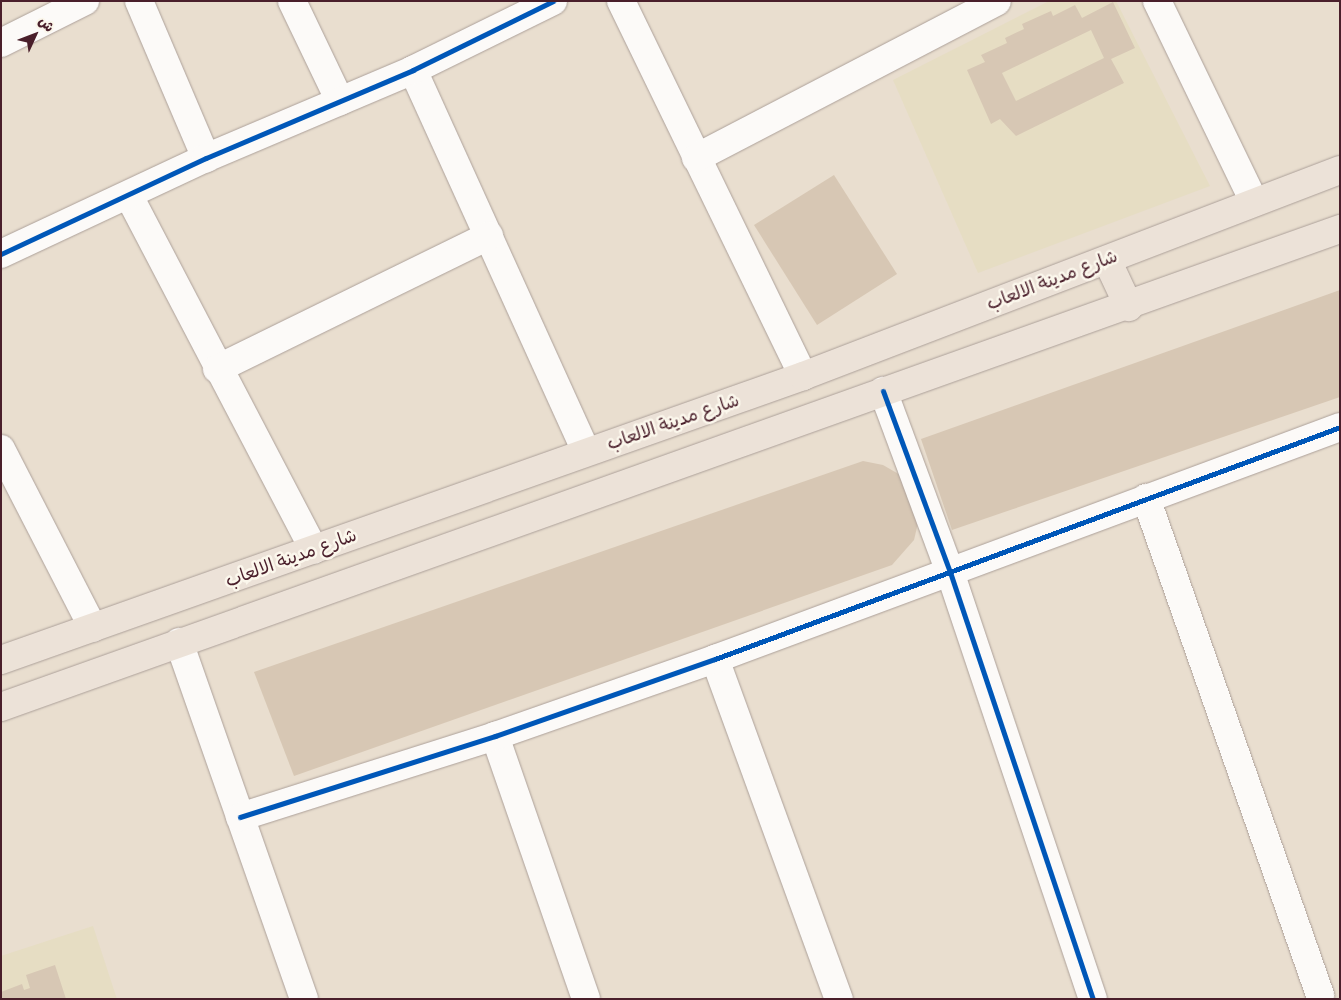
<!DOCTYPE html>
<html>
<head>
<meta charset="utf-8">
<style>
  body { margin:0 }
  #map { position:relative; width:1341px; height:1000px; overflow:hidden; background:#e9decf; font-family:Sriracha,"Playpen Sans Arabic",sans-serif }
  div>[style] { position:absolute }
  .built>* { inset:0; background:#e6ddc3 }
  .building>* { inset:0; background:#d7c7b4 }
  .roads { filter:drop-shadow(0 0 1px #aca099) drop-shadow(0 0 1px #aca099) }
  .minor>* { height:28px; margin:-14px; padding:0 14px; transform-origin:14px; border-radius:14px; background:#fcfaf8 }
  .major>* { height:28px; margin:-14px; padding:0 14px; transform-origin:14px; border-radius:14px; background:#ece2d8 }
  .cycleway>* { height:5px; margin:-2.5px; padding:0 2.5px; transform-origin:2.5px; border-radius:2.5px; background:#0057b8 }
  span { translate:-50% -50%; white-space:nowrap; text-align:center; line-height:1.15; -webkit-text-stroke:5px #fbf7ec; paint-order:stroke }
  .street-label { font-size:18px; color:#4a1f2b }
  .frame { position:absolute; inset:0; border:2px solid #4a1f2b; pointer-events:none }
  .north { position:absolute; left:10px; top:10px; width:50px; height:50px; -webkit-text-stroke:4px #fbf7ec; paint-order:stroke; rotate:47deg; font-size:14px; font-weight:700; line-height:20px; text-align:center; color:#4a1f2b }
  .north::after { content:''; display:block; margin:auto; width:18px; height:22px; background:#4a1f2b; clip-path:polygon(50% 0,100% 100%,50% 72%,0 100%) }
</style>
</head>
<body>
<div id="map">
  <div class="built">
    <div style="clip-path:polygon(1049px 1px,1116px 1px,1210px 186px,978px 273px,893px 80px)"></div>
    <div style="clip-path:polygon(93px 926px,117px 999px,1px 999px,1px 956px)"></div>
  </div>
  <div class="building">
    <div style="clip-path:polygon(evenodd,1113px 2px,1135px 48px,1111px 59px,1124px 83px,1016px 136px,1000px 119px,991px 124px,967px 70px,985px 62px,981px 55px,1007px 43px,1005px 38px,1024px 29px,1022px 24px,1051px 11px,1053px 16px,1075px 5px,1082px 18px,1113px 2px,1091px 30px,1104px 58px,1016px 101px,1002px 73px,1091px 30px)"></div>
    <div style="clip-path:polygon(834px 175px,897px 274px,817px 325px,754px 225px)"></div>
    <div style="clip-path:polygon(1340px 290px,1340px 397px,952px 530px,921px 439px)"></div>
    <div style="clip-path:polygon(863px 461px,883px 465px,902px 476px,918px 523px,914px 540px,892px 565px,294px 776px,254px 672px)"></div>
    <div style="clip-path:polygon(55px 965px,66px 999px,1px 999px,1px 992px,22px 984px,24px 990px,30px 988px,26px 975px)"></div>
  </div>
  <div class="roads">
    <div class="minor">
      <div style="left:139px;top:1px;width:171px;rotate:66.9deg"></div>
      <div style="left:292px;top:1px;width:111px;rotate:64.4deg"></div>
      <div style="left:621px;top:1px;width:417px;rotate:64.1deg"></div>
      <div style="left:1157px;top:1px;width:223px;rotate:64.2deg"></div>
      <div style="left:1px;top:43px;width:94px;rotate:-26.6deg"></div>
      <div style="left:413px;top:70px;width:418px;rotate:65.6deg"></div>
      <div style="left:696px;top:158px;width:339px;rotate:-27.5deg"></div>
      <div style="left:129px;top:196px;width:399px;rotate:62.4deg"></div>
      <div style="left:1px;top:254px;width:226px;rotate:-25.1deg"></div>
      <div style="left:206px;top:158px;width:225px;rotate:-23deg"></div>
      <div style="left:413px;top:70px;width:156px;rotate:-26.2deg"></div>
      <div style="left:217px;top:369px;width:303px;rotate:-26.1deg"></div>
      <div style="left:883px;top:391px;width:193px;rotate:69.7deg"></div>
      <div style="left:950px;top:572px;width:450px;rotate:71.5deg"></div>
      <div style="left:1px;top:449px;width:201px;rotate:62.8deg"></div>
      <div style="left:1146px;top:498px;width:527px;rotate:70.7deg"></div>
      <div style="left:179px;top:642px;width:378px;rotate:70.7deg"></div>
      <div style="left:715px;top:659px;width:362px;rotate:70deg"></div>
      <div style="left:495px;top:736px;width:278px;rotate:70.9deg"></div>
      <div style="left:240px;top:817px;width:268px;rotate:-17.6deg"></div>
      <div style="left:495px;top:736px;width:233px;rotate:-19.3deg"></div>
      <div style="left:715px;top:659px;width:667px;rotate:-20.36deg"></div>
    </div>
    <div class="major">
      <div style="left:1107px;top:260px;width:52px;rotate:64.9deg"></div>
      <div style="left:1px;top:660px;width:851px;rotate:-19.5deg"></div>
      <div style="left:803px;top:376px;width:575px;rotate:-20.99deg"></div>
      <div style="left:1px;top:707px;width:1422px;rotate:-19.65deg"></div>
    </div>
  </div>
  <div class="cycleway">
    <div style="left:1px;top:254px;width:226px;rotate:-25.1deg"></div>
    <div style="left:206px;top:158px;width:225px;rotate:-23deg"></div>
    <div style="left:413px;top:70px;width:156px;rotate:-26.2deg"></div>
    <div style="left:883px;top:391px;width:193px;rotate:69.7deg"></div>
    <div style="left:950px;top:572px;width:450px;rotate:71.5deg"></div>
    <div style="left:240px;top:817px;width:268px;rotate:-17.6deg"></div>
    <div style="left:495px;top:736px;width:233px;rotate:-19.3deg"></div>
    <div style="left:715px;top:659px;width:667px;rotate:-20.36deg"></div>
  </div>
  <div class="street-label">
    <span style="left:1052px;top:280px;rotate:-21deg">شارع مدينة الالعاب</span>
    <span style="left:673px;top:422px;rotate:-19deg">شارع مدينة الالعاب</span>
    <span style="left:291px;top:558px;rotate:-20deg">شارع مدينة الالعاب</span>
  </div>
  <div class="frame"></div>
  <div class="north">ش</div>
</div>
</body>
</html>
